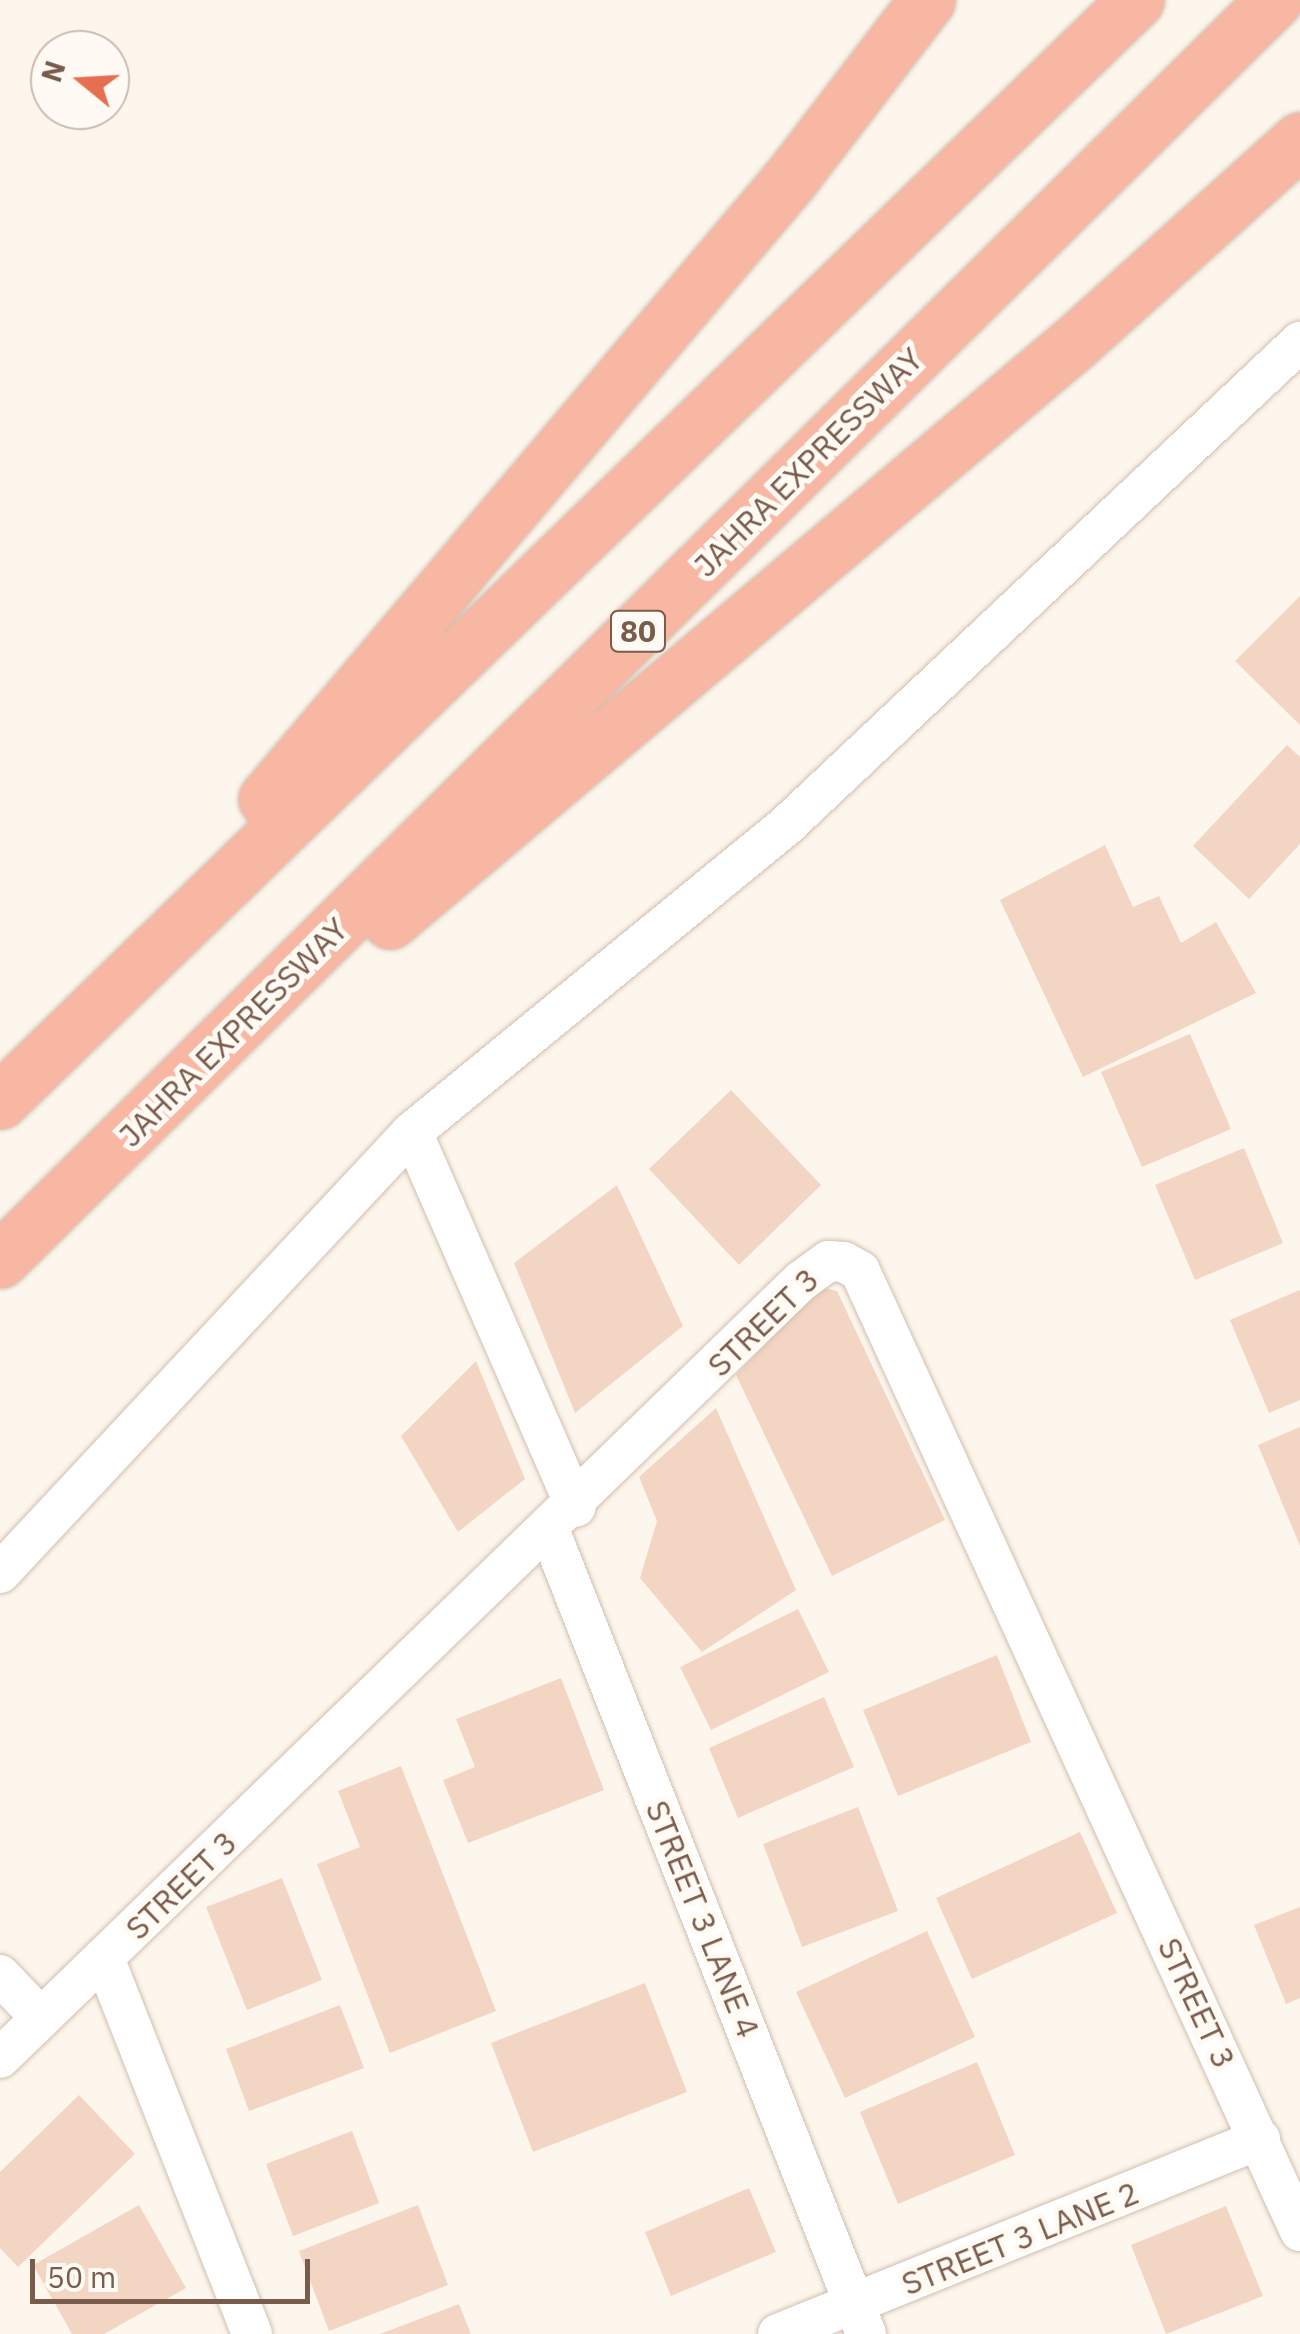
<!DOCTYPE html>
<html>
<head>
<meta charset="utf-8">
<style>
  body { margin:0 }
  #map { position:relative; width:1300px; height:2334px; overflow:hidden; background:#fdf6ec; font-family:"IBM Plex Sans",sans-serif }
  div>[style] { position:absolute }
  .building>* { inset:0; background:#f3d5c3 }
  .roads { filter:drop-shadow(0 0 2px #d1beb0) drop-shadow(0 0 2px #d1beb0) }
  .minor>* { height:40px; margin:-20px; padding:0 20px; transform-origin:20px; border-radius:20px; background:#fff }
  .highway>* { height:55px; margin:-27.5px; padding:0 27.5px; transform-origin:27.5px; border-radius:27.5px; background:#f7b7a3 }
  span { translate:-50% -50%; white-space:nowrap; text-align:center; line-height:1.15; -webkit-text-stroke:10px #fffaf3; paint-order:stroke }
  .shield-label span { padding:2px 8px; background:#fffaf3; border:2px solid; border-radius:8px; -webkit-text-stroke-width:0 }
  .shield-label { font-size:30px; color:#7a5c4d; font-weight:700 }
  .street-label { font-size:32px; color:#7a5c4d }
  .north { position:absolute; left:30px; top:30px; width:100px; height:100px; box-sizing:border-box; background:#fffaf3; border:2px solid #cabbb1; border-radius:50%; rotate:288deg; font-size:28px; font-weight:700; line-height:40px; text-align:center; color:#7a5c4d }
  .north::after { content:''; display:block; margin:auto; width:35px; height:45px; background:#e76f51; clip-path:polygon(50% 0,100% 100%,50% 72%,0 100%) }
  .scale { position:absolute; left:30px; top:2259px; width:280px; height:45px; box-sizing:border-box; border:5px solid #7a5c4d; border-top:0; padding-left:12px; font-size:30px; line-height:35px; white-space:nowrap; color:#7a5c4d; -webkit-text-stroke:8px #fffaf3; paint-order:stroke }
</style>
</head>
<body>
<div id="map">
  <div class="building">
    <div style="clip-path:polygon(1300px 596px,1300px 725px,1235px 661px)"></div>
    <div style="clip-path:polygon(1287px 745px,1300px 757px,1300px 844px,1249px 899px,1193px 846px)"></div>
    <div style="clip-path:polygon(1105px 845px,1133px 907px,1159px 896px,1181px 943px,1216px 922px,1256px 993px,1083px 1077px,1000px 900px)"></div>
    <div style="clip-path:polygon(1190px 1034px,1231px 1129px,1142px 1167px,1101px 1072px)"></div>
    <div style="clip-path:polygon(731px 1090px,821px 1185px,739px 1265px,649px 1169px)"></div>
    <div style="clip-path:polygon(1244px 1148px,1283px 1243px,1195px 1280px,1155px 1185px)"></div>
    <div style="clip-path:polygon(617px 1185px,683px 1326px,575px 1413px,514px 1263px)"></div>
    <div style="clip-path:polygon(820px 1287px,837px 1291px,945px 1520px,832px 1576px,736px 1375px)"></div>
    <div style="clip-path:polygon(1300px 1290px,1300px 1400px,1269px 1413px,1230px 1320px)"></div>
    <div style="clip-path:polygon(476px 1361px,525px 1479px,458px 1532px,401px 1436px)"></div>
    <div style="clip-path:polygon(716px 1408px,796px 1590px,702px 1652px,640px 1578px,657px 1521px,639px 1477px)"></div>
    <div style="clip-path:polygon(1300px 1427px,1300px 1546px,1258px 1445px)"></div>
    <div style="clip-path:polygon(798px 1609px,829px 1672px,711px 1730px,680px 1667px)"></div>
    <div style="clip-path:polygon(997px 1655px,1031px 1742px,898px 1796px,863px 1710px)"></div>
    <div style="clip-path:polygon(561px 1678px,604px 1790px,468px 1843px,443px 1780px,475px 1767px,456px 1719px)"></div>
    <div style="clip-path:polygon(824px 1697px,854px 1767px,738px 1818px,709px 1748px)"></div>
    <div style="clip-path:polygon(401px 1766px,496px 2011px,390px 2053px,317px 1864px,360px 1847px,338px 1791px)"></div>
    <div style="clip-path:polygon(858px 1807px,898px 1911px,802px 1947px,763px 1844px)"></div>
    <div style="clip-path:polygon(1080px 1832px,1117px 1913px,972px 1979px,936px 1898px)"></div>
    <div style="clip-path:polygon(282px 1878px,322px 1980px,247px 2010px,206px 1907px)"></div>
    <div style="clip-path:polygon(1300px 1907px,1300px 1998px,1286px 2004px,1254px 1925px)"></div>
    <div style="clip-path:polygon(927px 1931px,975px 2037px,845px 2098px,796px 1992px)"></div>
    <div style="clip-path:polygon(645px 1983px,687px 2092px,533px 2152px,491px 2043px)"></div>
    <div style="clip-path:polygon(340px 2005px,364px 2068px,249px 2111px,226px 2049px)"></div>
    <div style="clip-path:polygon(977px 2062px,1015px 2155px,898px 2204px,860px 2112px)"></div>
    <div style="clip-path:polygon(79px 2095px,135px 2154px,18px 2267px,0 2248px,0 2172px)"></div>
    <div style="clip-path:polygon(352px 2131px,379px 2203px,293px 2236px,266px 2164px)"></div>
    <div style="clip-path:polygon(749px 2188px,776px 2252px,671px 2296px,645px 2232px)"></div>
    <div style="clip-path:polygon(139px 2205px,186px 2288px,104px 2334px,72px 2334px,33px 2265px)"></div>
    <div style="clip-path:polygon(418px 2205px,448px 2285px,329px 2331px,299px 2251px)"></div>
    <div style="clip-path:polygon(1226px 2206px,1263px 2296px,1166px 2334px,1131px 2245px)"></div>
    <div style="clip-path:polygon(459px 2304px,471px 2334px,380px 2334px)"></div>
  </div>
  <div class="roads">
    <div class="minor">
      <div style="left:412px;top:1132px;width:409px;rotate:66.4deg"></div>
      <div style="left:550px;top:1532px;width:862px;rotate:68.49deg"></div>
      <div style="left:0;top:1573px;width:604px;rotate:-46.95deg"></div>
      <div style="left:412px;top:1132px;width:487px;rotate:-39.3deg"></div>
      <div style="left:789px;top:823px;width:702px;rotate:-43.27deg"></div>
      <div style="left:104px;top:1958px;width:404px;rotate:68.5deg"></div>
      <div style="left:0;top:1975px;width:59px;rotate:46.4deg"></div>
      <div style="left:0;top:2058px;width:1116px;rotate:-44.13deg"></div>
      <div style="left:801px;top:1281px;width:34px;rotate:-36deg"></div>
      <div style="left:829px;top:1261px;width:15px;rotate:4deg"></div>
      <div style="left:844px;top:1262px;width:18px;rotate:29deg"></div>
      <div style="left:860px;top:1271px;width:1056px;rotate:65.38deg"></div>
      <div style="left:778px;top:2334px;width:520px;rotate:-22.03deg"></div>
    </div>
    <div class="highway">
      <div style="left:266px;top:799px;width:813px;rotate:-49.79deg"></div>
      <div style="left:791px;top:178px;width:224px;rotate:-52.6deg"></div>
      <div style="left:390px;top:921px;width:902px;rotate:-40.19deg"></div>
      <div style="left:1079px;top:339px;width:297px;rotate:-42deg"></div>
      <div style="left:0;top:1101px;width:1582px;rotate:-44.1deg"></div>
      <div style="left:0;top:1260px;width:1792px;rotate:-44.68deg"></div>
    </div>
  </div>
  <div class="shield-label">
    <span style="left:638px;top:631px">80</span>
  </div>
  <div class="street-label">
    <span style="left:808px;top:462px;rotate:-45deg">JAHRA EXPRESSWAY</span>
    <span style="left:233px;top:1032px;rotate:-45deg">JAHRA EXPRESSWAY</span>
    <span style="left:763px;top:1322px;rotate:-44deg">STREET 3</span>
    <span style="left:181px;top:1885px;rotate:-44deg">STREET 3</span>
    <span style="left:703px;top:1919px;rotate:68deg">STREET 3 LANE 4</span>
    <span style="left:1197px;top:2003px;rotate:65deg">STREET 3</span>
    <span style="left:1020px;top:2238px;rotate:-22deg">STREET 3 LANE 2</span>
  </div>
  <div class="north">N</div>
  <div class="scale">50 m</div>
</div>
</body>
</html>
